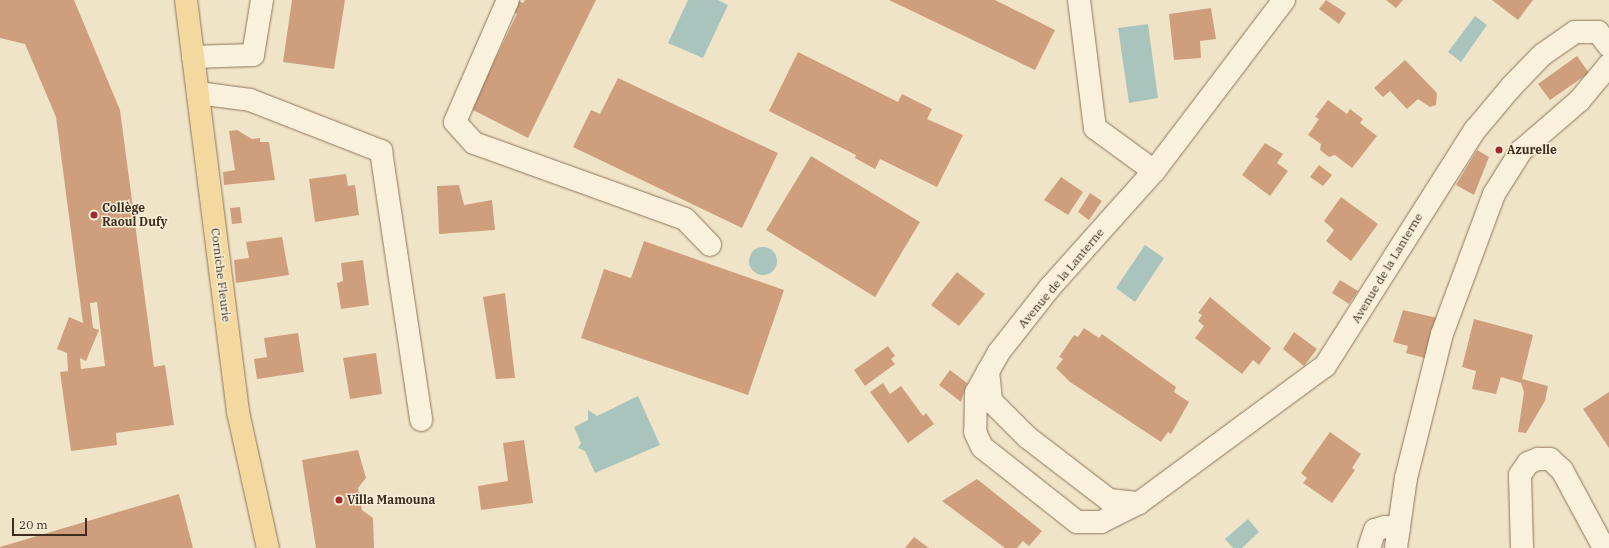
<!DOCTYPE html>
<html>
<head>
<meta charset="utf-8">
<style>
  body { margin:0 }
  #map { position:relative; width:1609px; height:548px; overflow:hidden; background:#f0e4c8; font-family:"IBM Plex Serif",serif }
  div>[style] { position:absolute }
  .water>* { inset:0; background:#a9c4bc }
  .round { border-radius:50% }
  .building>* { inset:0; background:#cf9f7d }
  .roads { filter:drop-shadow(0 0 1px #8d765c) drop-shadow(0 0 1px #8d765c) }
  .minor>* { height:22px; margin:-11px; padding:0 11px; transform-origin:11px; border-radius:11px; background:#faf1dc }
  .major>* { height:22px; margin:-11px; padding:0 11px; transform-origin:11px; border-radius:11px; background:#f3d9a0 }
  .dots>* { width:11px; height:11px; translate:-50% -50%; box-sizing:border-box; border:2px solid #f7eed8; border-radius:50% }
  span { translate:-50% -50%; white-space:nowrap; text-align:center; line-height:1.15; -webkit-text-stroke:3px #f7eed8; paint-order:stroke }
  .poi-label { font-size:12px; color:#3d2e20; font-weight:700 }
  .left { translate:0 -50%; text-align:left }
  .street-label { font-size:12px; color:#3d2e20 }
  .scale { position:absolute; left:12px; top:518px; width:75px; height:18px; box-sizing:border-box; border:2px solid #3d2e20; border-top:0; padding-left:5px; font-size:12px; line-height:14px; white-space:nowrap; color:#3d2e20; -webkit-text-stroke:3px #f7eed8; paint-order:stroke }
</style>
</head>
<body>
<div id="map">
  <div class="water">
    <div style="clip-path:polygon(688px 0,718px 0,728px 5px,703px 58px,668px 43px)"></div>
    <div style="clip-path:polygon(1475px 16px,1487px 25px,1461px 62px,1448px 52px)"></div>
    <div style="clip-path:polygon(1148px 24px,1158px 98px,1129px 103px,1118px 28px)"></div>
    <div style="clip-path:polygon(1145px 245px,1164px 258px,1135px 302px,1116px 288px)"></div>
    <div class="round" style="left:749px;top:247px;width:28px;height:28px"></div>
    <div style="clip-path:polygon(638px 396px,660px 445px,595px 473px,585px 451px,578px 448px,581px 443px,574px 427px,588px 420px,588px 410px,597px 416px)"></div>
    <div style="clip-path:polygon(1248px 519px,1259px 532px,1242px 548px,1233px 548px,1225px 539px)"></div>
  </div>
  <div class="building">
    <div style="clip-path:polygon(evenodd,0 0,74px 0,120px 110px,154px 367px,165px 365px,174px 425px,116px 433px,117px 445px,71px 451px,60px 372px,68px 371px,67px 353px,57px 349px,69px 317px,83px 323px,56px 117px,25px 44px,0 38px,0 0,97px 302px,105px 366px,81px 369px,80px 358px,86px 361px,99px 330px,93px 328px,90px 303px,97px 302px)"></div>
    <div style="clip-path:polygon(292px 0,345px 0,334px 69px,283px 62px)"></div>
    <div style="clip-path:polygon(517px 0,523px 3px,525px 0,596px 0,528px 138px,471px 109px,517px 14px,511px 10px)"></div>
    <div style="clip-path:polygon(889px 0,995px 0,1055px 30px,1035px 70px)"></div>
    <div style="clip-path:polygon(1326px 0,1346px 13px,1339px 24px,1319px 9px)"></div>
    <div style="clip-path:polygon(1386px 0,1403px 0,1396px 8px)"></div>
    <div style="clip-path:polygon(1492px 0,1533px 0,1518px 20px)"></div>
    <div style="clip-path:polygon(1211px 8px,1216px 39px,1200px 41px,1201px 58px,1174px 60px,1169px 14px)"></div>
    <div style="clip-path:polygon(798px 52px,898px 102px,902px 94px,932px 109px,927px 119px,963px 135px,937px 187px,880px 159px,875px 169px,855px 158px,856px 155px,769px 111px)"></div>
    <div style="clip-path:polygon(1577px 56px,1589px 73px,1550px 100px,1538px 84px)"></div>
    <div style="clip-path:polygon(1405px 60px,1437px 93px,1436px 105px,1430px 107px,1418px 99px,1407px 109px,1390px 91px,1383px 97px,1374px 88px)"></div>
    <div style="clip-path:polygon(618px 78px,778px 153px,742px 228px,573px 147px,591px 110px,600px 114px)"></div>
    <div style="clip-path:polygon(1328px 100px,1347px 114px,1350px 109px,1363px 119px,1360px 123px,1377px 136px,1352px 168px,1335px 155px,1329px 157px,1320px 150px,1321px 144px,1308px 135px,1319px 119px,1315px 117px)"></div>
    <div style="clip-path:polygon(237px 130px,252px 139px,260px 138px,260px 142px,269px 142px,275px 180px,224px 185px,223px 172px,235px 170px,229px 131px)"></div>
    <div style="clip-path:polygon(1265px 143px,1283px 154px,1277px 163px,1288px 171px,1270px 196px,1242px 175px)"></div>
    <div style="clip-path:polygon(1477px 150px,1489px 157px,1474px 195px,1456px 185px)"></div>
    <div style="clip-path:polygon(811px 156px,920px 222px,875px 297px,766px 230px)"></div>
    <div style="clip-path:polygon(1319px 165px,1332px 175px,1323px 186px,1310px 177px)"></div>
    <div style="clip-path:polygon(346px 174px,348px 186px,355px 185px,359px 215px,315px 222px,309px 179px)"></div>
    <div style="clip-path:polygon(1061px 177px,1083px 192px,1068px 215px,1044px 200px)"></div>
    <div style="clip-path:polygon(459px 185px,464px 205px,492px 200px,495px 230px,439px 234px,437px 186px)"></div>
    <div style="clip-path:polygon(1090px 193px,1102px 201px,1089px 220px,1078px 212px)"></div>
    <div style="clip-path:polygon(1341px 197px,1378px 224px,1351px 261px,1326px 241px,1334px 230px,1324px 221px)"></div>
    <div style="clip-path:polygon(240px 207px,242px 223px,232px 224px,230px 208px)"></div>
    <div style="clip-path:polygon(282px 237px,289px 275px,236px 283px,234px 260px,249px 258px,246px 242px)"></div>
    <div style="clip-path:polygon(644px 241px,784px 290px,748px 395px,581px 338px,604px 269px,631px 278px)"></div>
    <div style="clip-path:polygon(363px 260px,369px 305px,341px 309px,337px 283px,343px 281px,341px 263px)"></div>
    <div style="clip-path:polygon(957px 272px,985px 294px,959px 326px,931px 305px)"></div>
    <div style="clip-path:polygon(1340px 280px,1358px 291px,1349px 304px,1332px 293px)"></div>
    <div style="clip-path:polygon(505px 293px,515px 378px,496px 379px,483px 297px)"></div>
    <div style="clip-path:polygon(1210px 297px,1271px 348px,1259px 365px,1253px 360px,1242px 374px,1195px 338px,1204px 326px,1198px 321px,1202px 315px,1198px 313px)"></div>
    <div style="clip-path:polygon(1403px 310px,1437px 318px,1425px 358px,1406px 353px,1408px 346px,1393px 342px)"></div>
    <div style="clip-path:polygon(1474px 319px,1533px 335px,1522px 379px,1548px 386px,1545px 401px,1526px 433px,1518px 432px,1524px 392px,1521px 383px,1501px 377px,1496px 394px,1472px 389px,1476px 371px,1462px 367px)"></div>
    <div style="clip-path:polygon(1084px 328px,1099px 338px,1102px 334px,1176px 387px,1174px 392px,1189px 402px,1171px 434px,1168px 432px,1161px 442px,1070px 382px,1056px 368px,1063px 359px,1059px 357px,1074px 335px,1078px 337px)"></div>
    <div style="clip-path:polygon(1294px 332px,1317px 349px,1304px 366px,1283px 349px)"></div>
    <div style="clip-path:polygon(298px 333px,304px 372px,257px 379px,254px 359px,267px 357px,264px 338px)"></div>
    <div style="clip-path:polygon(888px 346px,895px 356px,891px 359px,895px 364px,865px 386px,854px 370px)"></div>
    <div style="clip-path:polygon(376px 353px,382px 394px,350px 399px,343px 358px)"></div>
    <div style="clip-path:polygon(950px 370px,967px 383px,961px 402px,939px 385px)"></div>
    <div style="clip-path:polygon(883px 383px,890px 394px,901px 386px,923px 416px,926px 413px,934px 424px,908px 443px,870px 392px)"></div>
    <div style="clip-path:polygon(1609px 392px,1609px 448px,1583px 409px)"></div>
    <div style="clip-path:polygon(1330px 432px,1361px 454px,1352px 468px,1355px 470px,1332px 503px,1303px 483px,1307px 478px,1301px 473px)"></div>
    <div style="clip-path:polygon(524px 440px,533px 503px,481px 510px,478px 486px,508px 481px,503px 443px)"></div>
    <div style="clip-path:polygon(358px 450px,366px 478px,358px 488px,362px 510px,373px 518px,374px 548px,316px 548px,302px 460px)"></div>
    <div style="clip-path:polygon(977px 479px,1042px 531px,1029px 546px,1023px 541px,1017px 548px,1005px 548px,942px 501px)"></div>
    <div style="clip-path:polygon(179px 494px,193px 548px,0 548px,0 547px)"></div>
    <div style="clip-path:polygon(914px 537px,929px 548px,905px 548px)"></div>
  </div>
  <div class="roads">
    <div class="minor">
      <div style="left:508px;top:0;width:133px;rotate:113.5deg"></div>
      <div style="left:455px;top:122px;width:28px;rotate:48deg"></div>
      <div style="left:474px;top:143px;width:224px;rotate:19.8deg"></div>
      <div style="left:685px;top:219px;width:36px;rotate:46deg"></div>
      <div style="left:1079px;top:0;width:129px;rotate:82.9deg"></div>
      <div style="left:1095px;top:128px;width:73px;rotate:36.1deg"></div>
      <div style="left:1284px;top:0;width:215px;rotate:127.2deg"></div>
      <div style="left:1154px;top:171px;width:154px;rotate:131.8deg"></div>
      <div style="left:1051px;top:286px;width:84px;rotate:128.2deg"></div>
      <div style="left:999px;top:352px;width:47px;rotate:119.3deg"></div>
      <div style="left:976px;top:393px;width:39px;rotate:91deg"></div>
      <div style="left:975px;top:432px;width:17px;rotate:65deg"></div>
      <div style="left:982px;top:447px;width:121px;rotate:38.3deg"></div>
      <div style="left:1077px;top:522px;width:24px"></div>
      <div style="left:1101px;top:522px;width:42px;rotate:-26.6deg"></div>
      <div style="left:1139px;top:503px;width:231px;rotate:-36.4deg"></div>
      <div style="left:1325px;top:366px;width:280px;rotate:-57.6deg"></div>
      <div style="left:1475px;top:130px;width:57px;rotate:-49.9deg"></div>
      <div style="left:1512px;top:86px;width:43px;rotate:-45.9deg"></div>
      <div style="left:1542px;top:55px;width:40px;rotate:-34.9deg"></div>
      <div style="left:1575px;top:32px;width:23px"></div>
      <div style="left:1598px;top:32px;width:18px;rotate:52deg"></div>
      <div style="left:193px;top:57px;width:60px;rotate:-1.9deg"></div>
      <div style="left:253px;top:55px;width:56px;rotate:-80.7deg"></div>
      <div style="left:198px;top:93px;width:52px;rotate:7.7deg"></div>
      <div style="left:250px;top:100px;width:141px;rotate:21.3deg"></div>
      <div style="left:381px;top:151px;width:272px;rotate:81.5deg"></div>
      <div style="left:988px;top:371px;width:30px;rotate:84deg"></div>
      <div style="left:991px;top:401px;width:51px;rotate:45deg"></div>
      <div style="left:1027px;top:437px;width:103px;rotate:37.5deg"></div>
      <div style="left:1109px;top:500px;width:30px;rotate:6deg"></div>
      <div style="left:1369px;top:548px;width:19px;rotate:-72deg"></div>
      <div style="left:1375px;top:530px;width:10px;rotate:-17deg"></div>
      <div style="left:1385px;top:527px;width:14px;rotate:8deg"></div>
      <div style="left:1396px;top:548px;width:71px;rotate:-81.9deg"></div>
      <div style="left:1406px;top:478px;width:148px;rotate:-76deg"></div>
      <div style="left:1442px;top:334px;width:149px;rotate:-69.6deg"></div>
      <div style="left:1494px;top:194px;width:51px;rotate:-57.9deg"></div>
      <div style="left:1521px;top:151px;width:77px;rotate:-40.8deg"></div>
      <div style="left:1579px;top:101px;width:47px;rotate:-50.2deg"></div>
      <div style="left:1522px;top:548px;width:73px;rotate:-91.6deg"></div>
      <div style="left:1520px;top:475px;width:14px;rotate:-56deg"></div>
      <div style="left:1528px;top:463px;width:11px;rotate:-22deg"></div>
      <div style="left:1538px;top:459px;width:12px"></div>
      <div style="left:1550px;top:459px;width:16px;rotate:43deg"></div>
      <div style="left:1562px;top:470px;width:89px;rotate:61.7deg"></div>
    </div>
    <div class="major">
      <div style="left:186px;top:0;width:415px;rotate:82.8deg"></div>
      <div style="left:238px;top:412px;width:139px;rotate:77.6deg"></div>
    </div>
  </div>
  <div class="dots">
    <div style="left:1499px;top:150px;background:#9e2a2b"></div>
    <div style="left:94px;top:215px;background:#9e2a2b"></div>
    <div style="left:339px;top:500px;background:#9e2a2b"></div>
  </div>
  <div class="poi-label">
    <span class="left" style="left:1507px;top:150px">Azurelle</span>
    <span class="left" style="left:102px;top:215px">Collège<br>Raoul Dufy</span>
    <span class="left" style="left:347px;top:500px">Villa Mamouna</span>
  </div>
  <div class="street-label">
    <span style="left:1387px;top:268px;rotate:-59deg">Avenue de la Lanterne</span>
    <span style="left:221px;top:275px;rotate:83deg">Corniche Fleurie</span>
    <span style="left:1061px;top:278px;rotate:-50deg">Avenue de la Lanterne</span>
  </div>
  <div class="scale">20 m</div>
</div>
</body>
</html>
